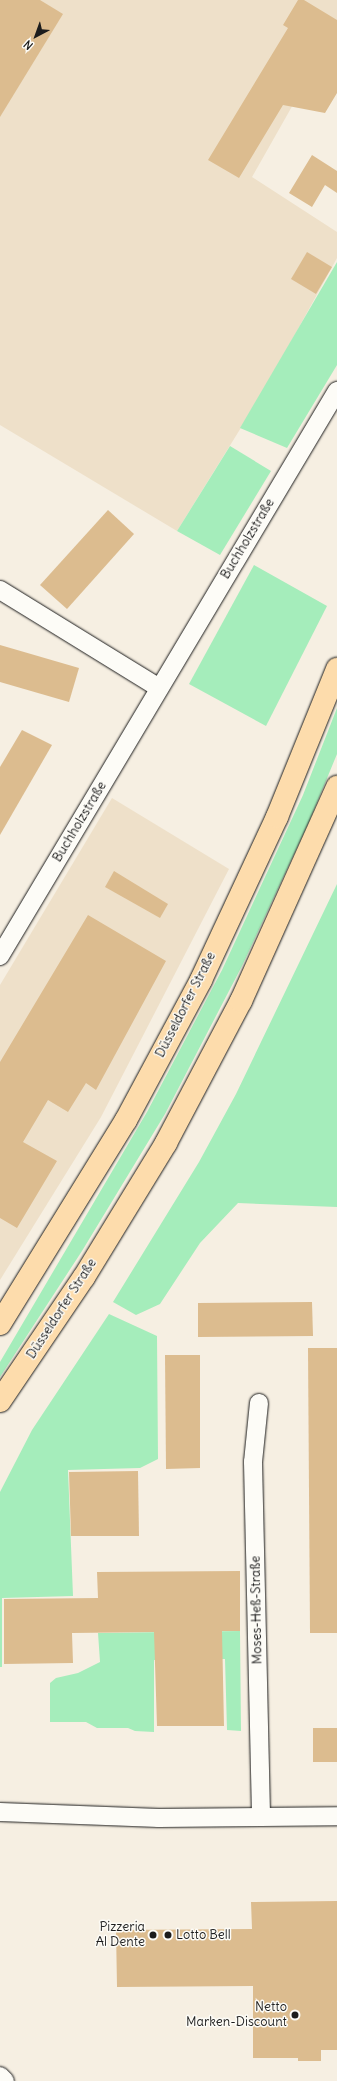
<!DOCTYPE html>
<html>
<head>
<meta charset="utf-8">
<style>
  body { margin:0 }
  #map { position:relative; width:337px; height:2081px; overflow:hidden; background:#f6efe2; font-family:Delius,sans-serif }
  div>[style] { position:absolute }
  .built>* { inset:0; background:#eee0c9 }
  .green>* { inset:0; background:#a5edbb }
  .building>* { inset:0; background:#dcbc8f }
  .roads { filter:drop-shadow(0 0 1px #1c1c1c) drop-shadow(0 0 1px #1c1c1c) }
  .minor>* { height:18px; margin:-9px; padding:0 9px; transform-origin:9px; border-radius:9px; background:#fdfcf7 }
  .primary>* { height:22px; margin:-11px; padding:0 11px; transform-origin:11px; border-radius:11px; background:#fddcac }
  .dots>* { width:11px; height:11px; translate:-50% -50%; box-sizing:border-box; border:2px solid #fdfcf7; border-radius:50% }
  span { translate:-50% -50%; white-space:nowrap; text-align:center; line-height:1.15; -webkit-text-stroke:3px #fdfcf7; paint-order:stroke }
  .street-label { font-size:13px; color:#1c1c1c }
  .poi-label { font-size:13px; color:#1c1c1c }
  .right { translate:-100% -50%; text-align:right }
  .left { translate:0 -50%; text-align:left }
  .north { position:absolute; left:16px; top:16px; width:40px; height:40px; -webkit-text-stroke:3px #fdfcf7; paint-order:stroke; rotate:221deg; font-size:11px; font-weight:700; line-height:16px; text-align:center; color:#1c1c1c }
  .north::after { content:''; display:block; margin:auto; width:14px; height:18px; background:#1c1c1c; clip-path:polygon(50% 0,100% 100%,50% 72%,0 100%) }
</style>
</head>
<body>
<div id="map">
  <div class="built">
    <div style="clip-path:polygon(0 0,337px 0,337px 57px,324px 50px,252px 177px,337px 232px,337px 258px,265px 389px,177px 531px,0 425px)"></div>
    <div style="clip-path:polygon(112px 798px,229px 869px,101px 1117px,0 1280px,0 985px)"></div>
  </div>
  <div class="green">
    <div style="clip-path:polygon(337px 262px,337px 365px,287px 448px,240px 428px)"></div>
    <div style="clip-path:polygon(230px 446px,271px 471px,220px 555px,177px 531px)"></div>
    <div style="clip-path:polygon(254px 565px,327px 606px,266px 726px,189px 684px)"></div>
    <div style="clip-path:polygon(337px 708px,337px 754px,309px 822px,242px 966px,165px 1114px,82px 1251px,0 1377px,0 1362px,147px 1112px,222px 970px,303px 795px)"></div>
    <div style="clip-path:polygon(337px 884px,337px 1207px,238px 1203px,200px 1243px,160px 1304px,136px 1315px,113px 1302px,199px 1162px,236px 1094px)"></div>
    <div style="clip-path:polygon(109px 1314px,157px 1336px,158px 1459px,140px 1468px,68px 1470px,73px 1596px,2px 1598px,2px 1667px,0 1667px,0 1492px,32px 1430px)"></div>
    <div style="clip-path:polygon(240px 1631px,241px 1731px,227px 1730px,225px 1659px,154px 1660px,154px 1732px,135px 1731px,128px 1728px,97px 1728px,86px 1722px,50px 1722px,50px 1683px,56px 1678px,78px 1673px,100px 1662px,98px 1633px)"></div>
  </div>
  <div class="building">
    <div style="clip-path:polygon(0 0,40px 0,63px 14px,0 117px)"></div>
    <div style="clip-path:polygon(298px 0,304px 0,337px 20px,337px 93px,325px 113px,283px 105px,239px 178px,208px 160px,288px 28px,283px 25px)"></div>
    <div style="clip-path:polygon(312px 155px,337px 171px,337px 193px,325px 185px,312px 207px,289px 193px)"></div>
    <div style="clip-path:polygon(307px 252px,332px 267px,316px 294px,291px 279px)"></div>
    <div style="clip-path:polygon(108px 510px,134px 534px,67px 609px,40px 585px)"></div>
    <div style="clip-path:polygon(0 645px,79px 668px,69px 702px,0 682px)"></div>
    <div style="clip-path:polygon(22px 730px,52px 745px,0 835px,0 767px)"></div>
    <div style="clip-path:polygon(114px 871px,168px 904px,160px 918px,105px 887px)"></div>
    <div style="clip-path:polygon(88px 915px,166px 961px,96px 1090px,86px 1083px,68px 1112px,48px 1100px,23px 1142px,57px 1161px,17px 1228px,0 1218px,0 1062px)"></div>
    <div style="clip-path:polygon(312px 1302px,313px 1336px,198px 1337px,198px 1303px)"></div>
    <div style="clip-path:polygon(308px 1348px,337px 1348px,337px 1633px,310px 1633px)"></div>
    <div style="clip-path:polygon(165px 1355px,200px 1355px,200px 1468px,166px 1469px)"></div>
    <div style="clip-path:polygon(138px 1471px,139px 1536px,71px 1536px,69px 1472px)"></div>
    <div style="clip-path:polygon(240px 1571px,240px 1631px,222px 1631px,224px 1726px,157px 1726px,154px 1632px,72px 1633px,73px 1663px,4px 1664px,4px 1599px,98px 1598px,97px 1572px)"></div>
    <div style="clip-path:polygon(313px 1728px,337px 1728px,337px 1762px,313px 1762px)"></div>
    <div style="clip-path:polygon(337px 1901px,337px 2050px,321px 2050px,321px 2061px,298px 2061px,298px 2058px,253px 2058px,253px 1986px,117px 1987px,116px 1930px,252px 1929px,251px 1902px)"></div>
  </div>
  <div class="roads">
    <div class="minor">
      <div style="left:0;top:590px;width:187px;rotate:31.6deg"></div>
      <div style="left:0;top:956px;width:658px;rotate:-59.19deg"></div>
      <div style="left:259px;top:1403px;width:59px;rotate:95.8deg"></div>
      <div style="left:253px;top:1462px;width:355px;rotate:88.7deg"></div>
      <div style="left:0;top:1812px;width:159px;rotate:2.2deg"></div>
      <div style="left:159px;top:1818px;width:178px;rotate:-0.6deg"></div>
      <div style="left:0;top:2076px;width:7px;rotate:45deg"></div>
    </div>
    <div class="primary">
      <div style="left:0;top:1324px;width:240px;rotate:-58.3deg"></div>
      <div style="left:126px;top:1120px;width:159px;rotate:-61.8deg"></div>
      <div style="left:201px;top:980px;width:180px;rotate:-65deg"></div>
      <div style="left:277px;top:817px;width:160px;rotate:-67.9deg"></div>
      <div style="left:0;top:1401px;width:150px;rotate:-55.9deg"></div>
      <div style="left:84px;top:1277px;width:157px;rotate:-58.5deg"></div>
      <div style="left:166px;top:1143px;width:161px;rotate:-62.2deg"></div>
      <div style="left:241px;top:1001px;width:235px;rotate:-65.8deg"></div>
    </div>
  </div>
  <div class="dots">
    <div style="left:153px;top:1935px;background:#1c1c1c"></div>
    <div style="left:168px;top:1935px;background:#1c1c1c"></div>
    <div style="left:295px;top:2015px;background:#1c1c1c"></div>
  </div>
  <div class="street-label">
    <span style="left:248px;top:539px;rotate:-59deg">Buchholzstraße</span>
    <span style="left:80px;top:822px;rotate:-59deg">Buchholzstraße</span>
    <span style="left:186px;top:1005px;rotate:-63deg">Düsseldorfer Straße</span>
    <span style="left:62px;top:1309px;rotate:-57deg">Düsseldorfer Straße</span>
    <span style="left:257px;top:1610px;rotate:-91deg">Moses-Heß-Straße</span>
  </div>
  <div class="poi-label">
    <span class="right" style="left:145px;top:1935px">Pizzeria<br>Al Dente</span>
    <span class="left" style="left:176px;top:1935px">Lotto Bell</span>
    <span class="right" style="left:287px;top:2015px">Netto<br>Marken-Discount</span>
  </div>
  <div class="north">N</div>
</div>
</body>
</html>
